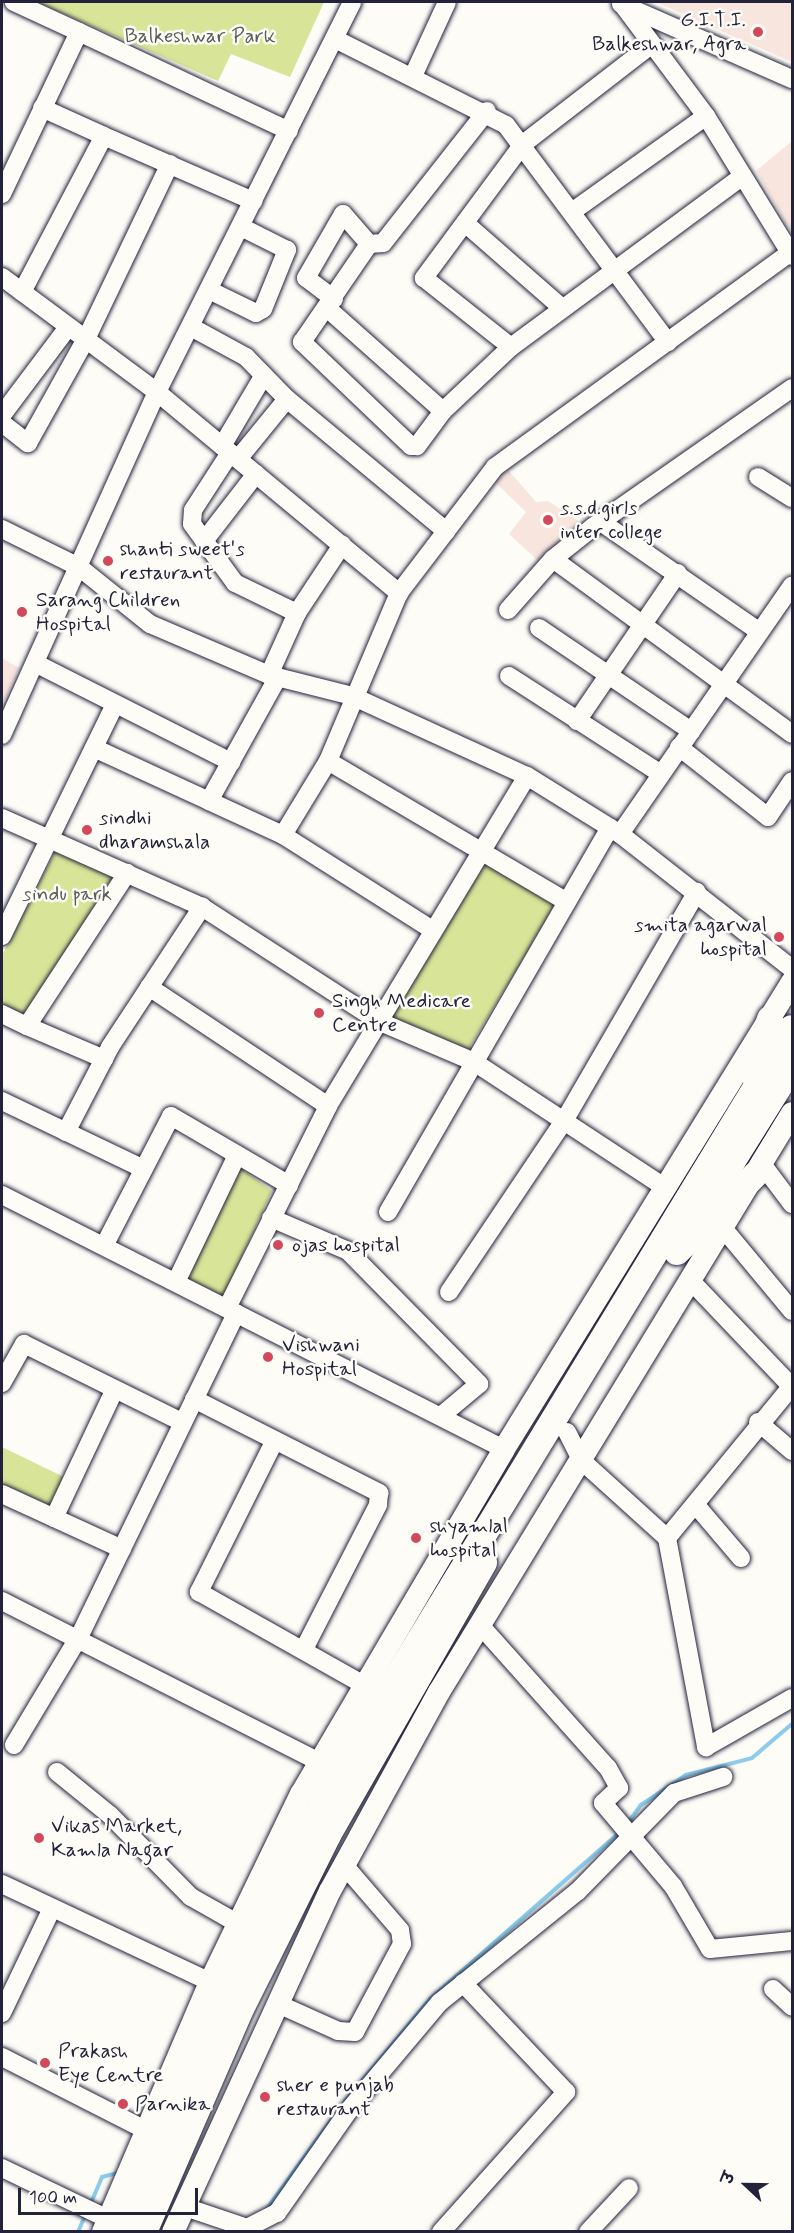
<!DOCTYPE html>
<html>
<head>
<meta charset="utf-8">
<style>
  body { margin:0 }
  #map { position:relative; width:794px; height:2233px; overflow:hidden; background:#fdfcf7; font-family:Mynerve,"Playpen Sans Deva",sans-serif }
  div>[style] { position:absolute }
  .built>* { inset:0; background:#f7e5de }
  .green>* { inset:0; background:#d8e497 }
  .stream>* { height:4px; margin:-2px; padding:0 2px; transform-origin:2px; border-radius:2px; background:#8bccec }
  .roads { filter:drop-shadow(0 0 2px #22223b) drop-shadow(0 0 2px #22223b) }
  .minor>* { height:18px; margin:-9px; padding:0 9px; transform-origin:9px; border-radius:9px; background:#fdfcf7 }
  .major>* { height:22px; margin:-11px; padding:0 11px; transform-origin:11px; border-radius:11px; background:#fdfcf7 }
  .highway>* { height:26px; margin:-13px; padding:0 13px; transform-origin:13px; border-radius:13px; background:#fdfcf7 }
  .dots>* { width:16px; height:16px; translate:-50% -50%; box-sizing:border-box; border:3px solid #fdfcf7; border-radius:50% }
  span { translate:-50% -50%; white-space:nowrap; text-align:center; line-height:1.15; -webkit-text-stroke:5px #fdfcf7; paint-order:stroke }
  .poi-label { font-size:21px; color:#22223b }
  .right { translate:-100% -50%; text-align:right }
  .left { translate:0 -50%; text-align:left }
  .park-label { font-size:21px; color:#595c57 }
  .frame { position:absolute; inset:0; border:3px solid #22223b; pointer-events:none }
  .north { position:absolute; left:716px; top:2155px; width:60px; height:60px; -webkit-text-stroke:4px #fdfcf7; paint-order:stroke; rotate:292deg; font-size:16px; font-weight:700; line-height:24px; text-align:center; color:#22223b }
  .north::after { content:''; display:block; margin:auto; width:21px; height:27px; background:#22223b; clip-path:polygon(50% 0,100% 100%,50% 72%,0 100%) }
  .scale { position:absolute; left:18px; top:2188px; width:180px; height:27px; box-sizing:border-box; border:3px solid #22223b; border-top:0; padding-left:8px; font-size:18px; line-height:21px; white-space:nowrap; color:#22223b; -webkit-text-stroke:4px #fdfcf7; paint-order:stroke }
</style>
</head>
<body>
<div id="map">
  <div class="built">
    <div style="clip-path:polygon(656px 2px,792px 2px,792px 62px)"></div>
    <div style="clip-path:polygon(792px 141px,792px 234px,756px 171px)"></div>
    <div style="clip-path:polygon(508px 470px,536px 502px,548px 501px,590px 529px,546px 568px,509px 534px,526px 512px,495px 482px)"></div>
    <div style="clip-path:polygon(2px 658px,19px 668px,2px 705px)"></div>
  </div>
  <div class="green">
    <div style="clip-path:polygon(37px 2px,324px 2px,290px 77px,231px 54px,218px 81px)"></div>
    <div style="clip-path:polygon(56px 851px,114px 875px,23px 1018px,2px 1006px,2px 955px)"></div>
    <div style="clip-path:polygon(486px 859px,557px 903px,467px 1051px,388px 1016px)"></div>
    <div style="clip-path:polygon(236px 1165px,272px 1191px,223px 1297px,184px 1277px)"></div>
    <div style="clip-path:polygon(2px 1447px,72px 1481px,54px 1518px,2px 1494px)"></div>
  </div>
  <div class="stream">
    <div style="left:627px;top:1824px;width:24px;rotate:-54deg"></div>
    <div style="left:641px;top:1805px;width:54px;rotate:-33.7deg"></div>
    <div style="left:686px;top:1775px;width:68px;rotate:-14.4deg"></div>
    <div style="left:752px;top:1758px;width:52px;rotate:-40.4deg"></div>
    <div style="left:345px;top:2101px;width:133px;rotate:-50.2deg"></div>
    <div style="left:430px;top:1999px;width:253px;rotate:-41.3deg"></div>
    <div style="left:91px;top:2203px;width:28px;rotate:-67deg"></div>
    <div style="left:102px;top:2177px;width:16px;rotate:-15deg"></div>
    <div style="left:266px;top:2210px;width:116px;rotate:-54.1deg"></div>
    <div style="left:78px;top:2232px;width:21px;rotate:-67deg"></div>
  </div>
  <div class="roads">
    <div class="minor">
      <div style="left:621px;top:4px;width:187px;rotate:23.7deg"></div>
      <div style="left:623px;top:5px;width:139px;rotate:53.2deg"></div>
      <div style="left:706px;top:116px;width:164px;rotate:58.4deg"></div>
      <div style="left:79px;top:32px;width:232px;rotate:25.2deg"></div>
      <div style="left:335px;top:39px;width:191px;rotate:26.7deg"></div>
      <div style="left:506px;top:125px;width:271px;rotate:53.3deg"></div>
      <div style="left:651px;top:45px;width:162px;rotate:142.3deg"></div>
      <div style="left:523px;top:144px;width:167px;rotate:126.5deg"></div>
      <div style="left:424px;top:278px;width:111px;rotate:38.4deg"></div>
      <div style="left:511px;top:347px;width:288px;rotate:-36.4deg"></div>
      <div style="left:413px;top:76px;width:81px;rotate:-65.3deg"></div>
      <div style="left:104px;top:136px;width:163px;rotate:23.6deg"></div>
      <div style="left:2px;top:194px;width:179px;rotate:-64.6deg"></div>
      <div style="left:79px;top:32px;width:72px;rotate:-155.2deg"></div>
      <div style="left:573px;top:211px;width:163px;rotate:-35.5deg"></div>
      <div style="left:465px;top:223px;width:129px;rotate:41.2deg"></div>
      <div style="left:2px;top:277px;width:193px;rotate:36.6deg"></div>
      <div style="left:157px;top:392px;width:315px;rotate:39.7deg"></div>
      <div style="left:209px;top:290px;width:52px;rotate:26.1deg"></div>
      <div style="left:256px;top:313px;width:8px;rotate:-30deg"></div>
      <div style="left:263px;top:309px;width:64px;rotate:-67.9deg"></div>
      <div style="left:287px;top:250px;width:51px;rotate:-153.4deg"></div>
      <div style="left:22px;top:292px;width:176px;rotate:-62.3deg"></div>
      <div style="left:104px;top:136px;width:68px;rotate:-155.7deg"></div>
      <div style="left:334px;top:299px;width:35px;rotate:-143deg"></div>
      <div style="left:306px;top:278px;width:74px;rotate:-60deg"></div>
      <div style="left:343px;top:214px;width:40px;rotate:49deg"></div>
      <div style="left:327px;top:308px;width:155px;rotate:41.6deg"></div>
      <div style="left:443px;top:411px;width:93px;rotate:-43.3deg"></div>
      <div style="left:191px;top:327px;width:63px;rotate:28.6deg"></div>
      <div style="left:246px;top:357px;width:59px;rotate:45.7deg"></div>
      <div style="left:287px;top:399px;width:207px;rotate:39.7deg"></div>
      <div style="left:443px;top:411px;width:44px;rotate:126.6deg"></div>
      <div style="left:417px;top:446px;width:6px;rotate:180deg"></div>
      <div style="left:411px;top:446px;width:151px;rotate:-136.3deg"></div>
      <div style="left:302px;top:342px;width:119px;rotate:-55.6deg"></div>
      <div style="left:369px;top:244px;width:14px;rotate:-4deg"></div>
      <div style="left:383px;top:243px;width:168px;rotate:-51.8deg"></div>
      <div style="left:2px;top:415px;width:110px;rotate:-53.1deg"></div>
      <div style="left:2px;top:423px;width:33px;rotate:38deg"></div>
      <div style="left:28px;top:443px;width:119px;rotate:-60.9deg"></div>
      <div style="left:86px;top:339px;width:194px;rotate:-64.4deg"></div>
      <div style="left:222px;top:446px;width:82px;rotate:-59.4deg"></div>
      <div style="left:230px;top:453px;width:68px;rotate:123deg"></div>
      <div style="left:193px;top:510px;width:14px;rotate:94deg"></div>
      <div style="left:192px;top:524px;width:73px;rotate:53.9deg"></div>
      <div style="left:235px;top:583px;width:69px;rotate:25.8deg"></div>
      <div style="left:238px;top:459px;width:77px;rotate:-50.8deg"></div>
      <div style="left:758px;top:477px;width:40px;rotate:32deg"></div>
      <div style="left:601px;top:522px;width:193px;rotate:34.7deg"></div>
      <div style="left:2px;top:529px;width:86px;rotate:26.3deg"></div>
      <div style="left:79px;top:567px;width:91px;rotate:38.8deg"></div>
      <div style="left:150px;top:624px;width:129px;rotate:23.2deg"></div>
      <div style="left:269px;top:675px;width:86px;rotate:14.2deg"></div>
      <div style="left:352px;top:696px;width:192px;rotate:24.6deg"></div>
      <div style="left:527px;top:776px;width:110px;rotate:31.9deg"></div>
      <div style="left:620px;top:834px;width:219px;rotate:38.1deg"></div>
      <div style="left:204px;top:541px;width:85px;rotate:-52.2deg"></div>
      <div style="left:553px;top:559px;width:296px;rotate:36.2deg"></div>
      <div style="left:508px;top:610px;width:68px;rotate:-48.6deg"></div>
      <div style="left:553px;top:559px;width:51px;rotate:-38.7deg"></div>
      <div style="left:593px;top:527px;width:243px;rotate:-34.9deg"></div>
      <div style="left:539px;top:628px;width:184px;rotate:34.1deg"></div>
      <div style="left:35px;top:663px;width:220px;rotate:26.8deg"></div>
      <div style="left:269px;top:675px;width:68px;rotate:-65.7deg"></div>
      <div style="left:297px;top:613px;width:82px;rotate:-56.5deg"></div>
      <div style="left:509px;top:676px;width:181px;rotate:32.8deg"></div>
      <div style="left:577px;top:721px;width:179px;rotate:-55.7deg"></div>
      <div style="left:2px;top:735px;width:376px;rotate:-65.7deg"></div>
      <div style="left:157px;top:392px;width:436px;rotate:-63.4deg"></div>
      <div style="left:679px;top:747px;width:113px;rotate:38.2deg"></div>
      <div style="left:768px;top:817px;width:43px;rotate:-56.3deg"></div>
      <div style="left:94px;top:748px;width:127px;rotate:24.7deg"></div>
      <div style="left:209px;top:801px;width:142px;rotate:-60.9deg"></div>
      <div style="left:328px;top:761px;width:277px;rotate:30.5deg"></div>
      <div style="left:209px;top:801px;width:81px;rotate:24.7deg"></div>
      <div style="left:2px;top:818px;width:219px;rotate:24deg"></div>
      <div style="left:202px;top:907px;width:210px;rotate:32.9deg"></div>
      <div style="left:378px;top:1021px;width:104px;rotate:23.1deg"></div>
      <div style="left:474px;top:1062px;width:230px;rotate:33.3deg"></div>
      <div style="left:620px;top:834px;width:302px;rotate:-55.3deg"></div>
      <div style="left:431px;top:929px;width:175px;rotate:-147.6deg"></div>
      <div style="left:283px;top:835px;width:87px;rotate:-58.7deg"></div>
      <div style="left:328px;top:761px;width:182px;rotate:-67.1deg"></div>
      <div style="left:399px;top:593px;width:158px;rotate:-52.7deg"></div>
      <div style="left:495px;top:467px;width:367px;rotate:-36deg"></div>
      <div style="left:2px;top:936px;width:258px;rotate:-64deg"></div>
      <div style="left:149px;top:987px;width:215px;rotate:33.6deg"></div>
      <div style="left:2px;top:1014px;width:28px;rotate:26deg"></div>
      <div style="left:27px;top:1026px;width:183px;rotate:-56.8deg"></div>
      <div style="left:27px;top:1026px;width:84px;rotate:23.2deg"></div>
      <div style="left:2px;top:1101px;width:157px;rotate:25.6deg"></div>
      <div style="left:66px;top:1132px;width:96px;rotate:-62.6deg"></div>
      <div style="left:110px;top:1047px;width:168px;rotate:-56.7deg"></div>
      <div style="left:762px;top:1164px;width:50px;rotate:53.1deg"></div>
      <div style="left:2px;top:1195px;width:563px;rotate:26.84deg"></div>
      <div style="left:388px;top:1212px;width:444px;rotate:-60deg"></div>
      <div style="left:271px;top:1218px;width:84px;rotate:23.2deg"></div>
      <div style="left:348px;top:1251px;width:187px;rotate:45.4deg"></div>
      <div style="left:479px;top:1384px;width:50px;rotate:139.9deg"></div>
      <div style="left:723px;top:1228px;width:108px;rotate:50.3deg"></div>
      <div style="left:104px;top:1246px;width:146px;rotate:-62.7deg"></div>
      <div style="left:171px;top:1116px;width:137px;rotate:30.3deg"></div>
      <div style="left:691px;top:1281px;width:146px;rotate:46.4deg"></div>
      <div style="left:176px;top:1282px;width:141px;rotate:-64.3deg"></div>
      <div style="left:449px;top:1292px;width:206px;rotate:-56.1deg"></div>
      <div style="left:564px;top:1121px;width:265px;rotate:-59.9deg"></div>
      <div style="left:227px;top:1308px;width:226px;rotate:-63.4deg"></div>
      <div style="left:328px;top:1106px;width:385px;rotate:-58.9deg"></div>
      <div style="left:2px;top:1383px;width:45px;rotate:-60.6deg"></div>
      <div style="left:24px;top:1344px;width:176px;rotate:26.3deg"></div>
      <div style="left:194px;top:1399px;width:208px;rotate:26.9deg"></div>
      <div style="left:379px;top:1493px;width:12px;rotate:95deg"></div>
      <div style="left:378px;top:1505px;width:160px;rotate:117.2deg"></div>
      <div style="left:758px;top:1422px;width:45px;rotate:40.5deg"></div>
      <div style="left:567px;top:1432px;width:31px;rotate:63deg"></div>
      <div style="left:581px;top:1460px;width:116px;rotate:42.2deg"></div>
      <div style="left:667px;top:1538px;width:213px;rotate:79.4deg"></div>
      <div style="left:706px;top:1747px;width:99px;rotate:-29.7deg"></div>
      <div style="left:274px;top:1442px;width:168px;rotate:116.6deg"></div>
      <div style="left:199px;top:1592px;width:189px;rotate:29.4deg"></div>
      <div style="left:2px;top:1494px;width:132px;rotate:24.6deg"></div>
      <div style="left:695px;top:1504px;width:71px;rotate:49.6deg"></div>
      <div style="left:54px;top:1518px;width:140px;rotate:-64.7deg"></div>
      <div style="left:667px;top:1538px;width:197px;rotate:-50.6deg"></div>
      <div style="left:2px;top:1601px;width:356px;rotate:26.9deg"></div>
      <div style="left:480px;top:1625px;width:192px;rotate:48.2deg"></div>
      <div style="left:608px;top:1768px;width:23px;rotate:61deg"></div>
      <div style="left:619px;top:1788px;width:22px;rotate:137deg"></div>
      <div style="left:603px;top:1803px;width:109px;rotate:49.9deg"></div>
      <div style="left:673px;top:1886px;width:73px;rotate:59.6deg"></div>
      <div style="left:710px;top:1949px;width:82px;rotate:-5.6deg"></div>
      <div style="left:14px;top:1745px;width:126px;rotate:-59deg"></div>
      <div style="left:79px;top:1637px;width:360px;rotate:-64.1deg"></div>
      <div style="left:57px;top:1772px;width:68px;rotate:39.1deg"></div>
      <div style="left:110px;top:1815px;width:115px;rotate:45.4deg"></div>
      <div style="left:191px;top:1897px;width:53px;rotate:29.5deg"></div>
      <div style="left:2px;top:1884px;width:230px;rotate:25.2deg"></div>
      <div style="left:773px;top:1989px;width:26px;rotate:43deg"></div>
      <div style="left:278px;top:2004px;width:66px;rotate:24.2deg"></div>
      <div style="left:338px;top:2031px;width:17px;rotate:3deg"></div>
      <div style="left:355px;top:2032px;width:100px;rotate:-61.9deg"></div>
      <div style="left:402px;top:1944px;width:14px;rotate:-98deg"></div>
      <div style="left:400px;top:1930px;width:86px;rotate:-130.7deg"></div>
      <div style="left:2px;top:2013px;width:116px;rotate:-64.5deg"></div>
      <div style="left:2px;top:2057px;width:161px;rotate:27deg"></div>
      <div style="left:2px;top:2168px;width:118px;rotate:25.7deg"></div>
      <div style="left:185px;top:2207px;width:65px;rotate:18.7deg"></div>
      <div style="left:247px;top:2228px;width:34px;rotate:-27deg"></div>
      <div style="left:277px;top:2213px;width:126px;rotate:-55deg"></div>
      <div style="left:349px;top:2110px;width:141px;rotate:-49.9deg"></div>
      <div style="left:440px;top:2002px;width:176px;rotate:-38.8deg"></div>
      <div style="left:577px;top:1892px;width:139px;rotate:-45.6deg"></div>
      <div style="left:674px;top:1793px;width:52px;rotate:-18.1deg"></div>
      <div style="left:441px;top:2232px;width:188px;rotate:-48.2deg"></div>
      <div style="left:566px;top:2092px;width:150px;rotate:-133.4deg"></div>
      <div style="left:588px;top:2232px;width:60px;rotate:-47deg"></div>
    </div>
    <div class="major">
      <div style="left:103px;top:2232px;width:272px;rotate:-66.8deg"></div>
      <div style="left:210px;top:1982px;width:209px;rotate:-64.2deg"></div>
      <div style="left:301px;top:1794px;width:400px;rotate:-59.5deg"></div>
      <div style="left:504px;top:1449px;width:549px;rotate:-58.34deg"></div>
      <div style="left:173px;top:2232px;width:375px;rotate:-65.3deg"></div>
      <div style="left:330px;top:1891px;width:227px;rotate:-61.3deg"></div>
      <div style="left:439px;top:1692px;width:678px;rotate:-58.63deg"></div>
    </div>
    <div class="highway">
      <div style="left:752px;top:1073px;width:57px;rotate:-71.6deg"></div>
      <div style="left:689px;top:1231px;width:195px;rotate:-58deg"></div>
      <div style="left:677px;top:1252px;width:110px;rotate:-44.6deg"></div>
      <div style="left:122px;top:2232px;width:364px;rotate:-65.7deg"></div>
      <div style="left:272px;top:1900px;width:142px;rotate:-62.4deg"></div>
      <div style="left:338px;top:1774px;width:873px;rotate:-58.68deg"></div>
      <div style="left:144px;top:2232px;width:245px;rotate:-66.5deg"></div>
      <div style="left:242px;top:2007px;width:192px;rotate:-63.4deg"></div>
      <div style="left:328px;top:1835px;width:314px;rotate:-60.2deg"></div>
    </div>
  </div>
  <div class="dots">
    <div style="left:758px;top:32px;background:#d1495b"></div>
    <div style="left:548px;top:520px;background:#d1495b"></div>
    <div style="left:108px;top:561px;background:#d1495b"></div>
    <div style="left:22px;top:612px;background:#d1495b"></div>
    <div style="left:87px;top:830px;background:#d1495b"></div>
    <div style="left:779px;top:937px;background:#d1495b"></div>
    <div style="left:319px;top:1013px;background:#d1495b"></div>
    <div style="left:278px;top:1245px;background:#d1495b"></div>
    <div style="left:268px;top:1357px;background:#d1495b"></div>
    <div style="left:416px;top:1538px;background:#d1495b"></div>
    <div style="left:39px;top:1838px;background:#d1495b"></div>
    <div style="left:45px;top:2063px;background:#d1495b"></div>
    <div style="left:265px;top:2097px;background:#d1495b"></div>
    <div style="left:123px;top:2104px;background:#d1495b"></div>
  </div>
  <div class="poi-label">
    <span class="right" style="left:746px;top:32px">G.I.T.I.<br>Balkeshwar, Agra</span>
    <span class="left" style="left:560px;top:520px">s.s.d.girls<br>inter college</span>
    <span class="left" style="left:120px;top:561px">shanti sweet's<br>restaurant</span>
    <span class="left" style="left:36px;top:612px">Sarang Children<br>Hospital</span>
    <span class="left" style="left:99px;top:830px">sindhi<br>dharamshala</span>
    <span class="right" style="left:767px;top:937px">smita agarwal<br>hospital</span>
    <span class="left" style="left:332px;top:1013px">Singh Medicare<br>Centre</span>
    <span class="left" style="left:292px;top:1245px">ojas hospital</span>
    <span class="left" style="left:282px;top:1357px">Vishwani<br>Hospital</span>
    <span class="left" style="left:430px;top:1538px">shyamlal<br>hospital</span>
    <span class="left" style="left:51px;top:1838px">Vikas Market,<br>Kamla Nagar</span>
    <span class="left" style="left:58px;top:2063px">Prakash<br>Eye Centre</span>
    <span class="left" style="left:277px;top:2097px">sher e punjab<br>restaurant</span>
    <span class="left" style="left:135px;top:2104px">Parnika</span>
  </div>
  <div class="park-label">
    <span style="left:200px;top:36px">Balkeshwar Park</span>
    <span style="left:67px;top:894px">sindu park</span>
  </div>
  <div class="frame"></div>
  <div class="north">उ</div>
  <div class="scale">100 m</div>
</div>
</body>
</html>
